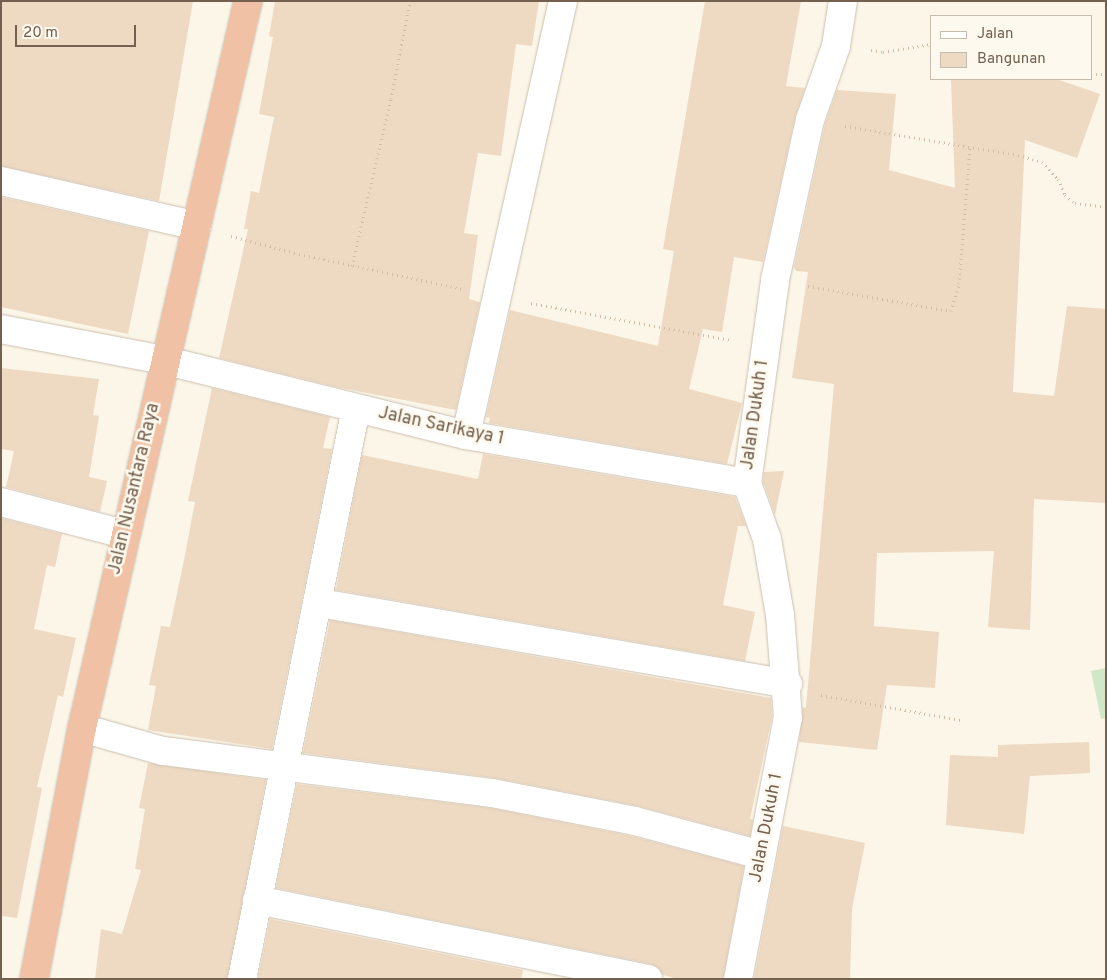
<!DOCTYPE html>
<html>
<head>
<meta charset="utf-8">
<style>
  body { margin:0 }
  #map { position:relative; width:1107px; height:980px; overflow:hidden; background:#fbf6e8; font-family:Overpass,sans-serif }
  div>[style] { position:absolute }
  .green>* { inset:0; background:#d1e8c8 }
  .building>* { inset:0; background:#eed9c2 }
  .path>* { height:3px; margin-top:-1.5px; transform-origin:0; background:repeating-linear-gradient(90deg,#d3bca5 0 1px,transparent 0 5px) }
  .roads { filter:drop-shadow(0 0 1px #ccbfaf) drop-shadow(0 0 1px #ccbfaf) }
  .street>* { height:28px; margin:-14px; padding:0 14px; transform-origin:14px; border-radius:14px; background:#fff }
  .secondary>* { height:28px; margin:-14px; padding:0 14px; transform-origin:14px; border-radius:14px; background:#fff }
  .highway>* { height:28px; margin:-14px; padding:0 14px; transform-origin:14px; border-radius:14px; background:#f0c1a4 }
  span { translate:-50% -50%; white-space:nowrap; text-align:center; line-height:1.15; -webkit-text-stroke:5px #fef9ee; paint-order:stroke }
  .street-label { font-size:18px; color:#73604e }
  .frame { position:absolute; inset:0; border:2px solid #73604e; pointer-events:none }
  .legend { position:absolute; left:930px; top:15px; width:162px; height:65px; box-sizing:border-box; background:#fef9ee; border:1px solid #c6bcae; margin:0; padding:6px 9px; list-style:none; font-size:15px; color:#73604e }
  .legend li { display:flex; align-items:center; gap:10px; height:25px }
  .legend b { width:25px; border:1px solid #c6bcae }
  .scale { position:absolute; left:15px; top:25px; width:121px; height:22px; box-sizing:border-box; border:2px solid #73604e; border-top:0; padding-left:6px; font-size:15px; line-height:18px; white-space:nowrap; color:#73604e; -webkit-text-stroke:4px #fef9ee; paint-order:stroke }
</style>
</head>
<body>
<div id="map">
  <div class="green">
    <div style="clip-path:polygon(1106px 668px,1106px 718px,1101px 719px,1091px 671px)"></div>
  </div>
  <div class="building">
    <div style="clip-path:polygon(1px 1px,193px 1px,159px 201px,1px 166px)"></div>
    <div style="clip-path:polygon(275px 1px,539px 1px,532px 46px,516px 44px,501px 156px,478px 153px,464px 233px,478px 235px,469px 299px,480px 302px,456px 410px,336px 387px,219px 358px,248px 229px,244px 229px,251px 191px,259px 193px,274px 117px,259px 114px,273px 37px,269px 36px)"></div>
    <div style="clip-path:polygon(705px 1px,801px 1px,786px 86px,805px 88px,795px 117px,763px 262px,734px 257px,722px 332px,703px 329px,689px 389px,742px 403px,727px 464px,489px 423px,490px 418px,486px 417px,510px 310px,658px 346px,674px 251px,663px 249px)"></div>
    <div style="clip-path:polygon(951px 79px,1056px 79px,1100px 94px,1077px 158px,1025px 140px,1013px 392px,1054px 396px,1067px 306px,1106px 309px,1106px 503px,1034px 499px,1030px 630px,988px 627px,994px 551px,877px 553px,874px 626px,939px 632px,935px 688px,887px 685px,877px 750px,799px 742px,803px 707px,806px 708px,834px 384px,792px 378px,808px 272px,796px 271px,794px 267px,825px 124px,837px 90px,896px 94px,889px 170px,955px 188px)"></div>
    <div style="clip-path:polygon(1px 197px,149px 231px,128px 334px,1px 307px)"></div>
    <div style="clip-path:polygon(1px 368px,99px 379px,93px 415px,99px 416px,89px 477px,107px 481px,100px 512px,6px 487px,14px 451px,1px 449px)"></div>
    <div style="clip-path:polygon(212px 388px,330px 417px,323px 448px,332px 449px,272px 749px,148px 730px,156px 686px,149px 685px,161px 626px,170px 627px,184px 560px,195px 502px,188px 501px)"></div>
    <div style="clip-path:polygon(483px 454px,735px 497px,746px 526px,738px 526px,723px 605px,755px 612px,745px 661px,336px 590px,362px 455px,478px 479px)"></div>
    <div style="clip-path:polygon(784px 471px,775px 515px,763px 481px,764px 472px)"></div>
    <div style="clip-path:polygon(1px 518px,62px 534px,55px 567px,47px 565px,34px 629px,76px 638px,63px 697px,58px 695px,37px 787px,42px 788px,17px 918px,1px 916px)"></div>
    <div style="clip-path:polygon(330px 620px,771px 698px,772px 717px,750px 819px,753px 820px,750px 836px,638px 806px,495px 778px,303px 753px)"></div>
    <div style="clip-path:polygon(1089px 742px,1090px 773px,1030px 776px,1024px 834px,946px 825px,950px 755px,998px 757px,998px 745px)"></div>
    <div style="clip-path:polygon(148px 763px,266px 780px,227px 979px,95px 979px,101px 929px,122px 934px,141px 870px,135px 869px,145px 809px,139px 808px)"></div>
    <div style="clip-path:polygon(297px 784px,490px 808px,631px 836px,744px 866px,723px 979px,678px 979px,663px 975px,651px 964px,276px 888px)"></div>
    <div style="clip-path:polygon(783px 826px,865px 843px,852px 909px,850px 979px,754px 979px)"></div>
    <div style="clip-path:polygon(270px 919px,523px 970px,521px 979px,258px 979px)"></div>
  </div>
  <div class="path">
    <div style="left:871px;top:50px;width:12px;rotate:9deg"></div>
    <div style="left:883px;top:52px;width:49px;rotate:-9.5deg"></div>
    <div style="left:1091px;top:74px;width:15px"></div>
    <div style="left:845px;top:126px;width:175px;rotate:9.5deg"></div>
    <div style="left:1018px;top:155px;width:25px;rotate:16deg"></div>
    <div style="left:1042px;top:162px;width:23px;rotate:47deg"></div>
    <div style="left:1058px;top:179px;width:17px;rotate:66deg"></div>
    <div style="left:1065px;top:195px;width:13px;rotate:39deg"></div>
    <div style="left:1075px;top:203px;width:31px;rotate:7deg"></div>
    <div style="left:231px;top:236px;width:70px;rotate:14.8deg"></div>
    <div style="left:299px;top:254px;width:168px;rotate:12deg"></div>
    <div style="left:352px;top:266px;width:171px;rotate:-76.9deg"></div>
    <div style="left:391px;top:99px;width:100px;rotate:-79deg"></div>
    <div style="left:808px;top:286px;width:145px;rotate:9.9deg"></div>
    <div style="left:951px;top:311px;width:28px;rotate:-73deg"></div>
    <div style="left:959px;top:284px;width:136px;rotate:-85.4deg"></div>
    <div style="left:531px;top:303px;width:203px;rotate:10.5deg"></div>
    <div style="left:821px;top:695px;width:142px;rotate:10.1deg"></div>
  </div>
  <div class="roads">
    <div class="street">
      <div style="left:1px;top:181px;width:201px;rotate:12.9deg"></div>
      <div style="left:163px;top:360px;width:312px;rotate:13.9deg"></div>
      <div style="left:466px;top:435px;width:285px;rotate:9.7deg"></div>
      <div style="left:466px;top:435px;width:445px;rotate:-77.4deg"></div>
      <div style="left:1px;top:502px;width:127px;rotate:14.6deg"></div>
      <div style="left:320px;top:603px;width:475px;rotate:9.8deg"></div>
      <div style="left:82px;top:728px;width:84px;rotate:15.9deg"></div>
      <div style="left:163px;top:751px;width:332px;rotate:7.3deg"></div>
      <div style="left:492px;top:793px;width:146px;rotate:11.1deg"></div>
      <div style="left:635px;top:821px;width:131px;rotate:15.1deg"></div>
      <div style="left:257px;top:900px;width:399px;rotate:11.4deg"></div>
      <div style="left:242px;top:979px;width:582px;rotate:-78.71deg"></div>
      <div style="left:738px;top:979px;width:266px;rotate:-79.2deg"></div>
      <div style="left:788px;top:718px;width:103px;rotate:-94.4deg"></div>
      <div style="left:780px;top:615px;width:77px;rotate:-99.7deg"></div>
      <div style="left:767px;top:539px;width:59px;rotate:-109.7deg"></div>
      <div style="left:747px;top:483px;width:205px;rotate:-82.1deg"></div>
      <div style="left:775px;top:280px;width:164px;rotate:-77.7deg"></div>
      <div style="left:810px;top:120px;width:78px;rotate:-70.6deg"></div>
      <div style="left:836px;top:46px;width:46px;rotate:-81.2deg"></div>
    </div>
    <div class="secondary">
      <div style="left:1px;top:329px;width:165px;rotate:10.8deg"></div>
    </div>
    <div class="highway">
      <div style="left:34px;top:979px;width:256px;rotate:-79.2deg"></div>
      <div style="left:82px;top:728px;width:746px;rotate:-77.14deg"></div>
    </div>
  </div>
  <div class="street-label">
    <span style="left:756px;top:415px;rotate:-82deg">Jalan Dukuh 1</span>
    <span style="left:441px;top:427px;rotate:12deg">Jalan Sarikaya 1</span>
    <span style="left:135px;top:489px;rotate:-77deg">Jalan Nusantara Raya</span>
    <span style="left:767px;top:828px;rotate:-79deg">Jalan Dukuh 1</span>
  </div>
  <div class="frame"></div>
  <ul class="legend">
  <li><b style="height:6px;background:#fff"></b>Jalan</li>
  <li><b style="height:14px;background:#eed9c2"></b>Bangunan</li>
  </ul>
  <div class="scale">20 m</div>
</div>
</body>
</html>
